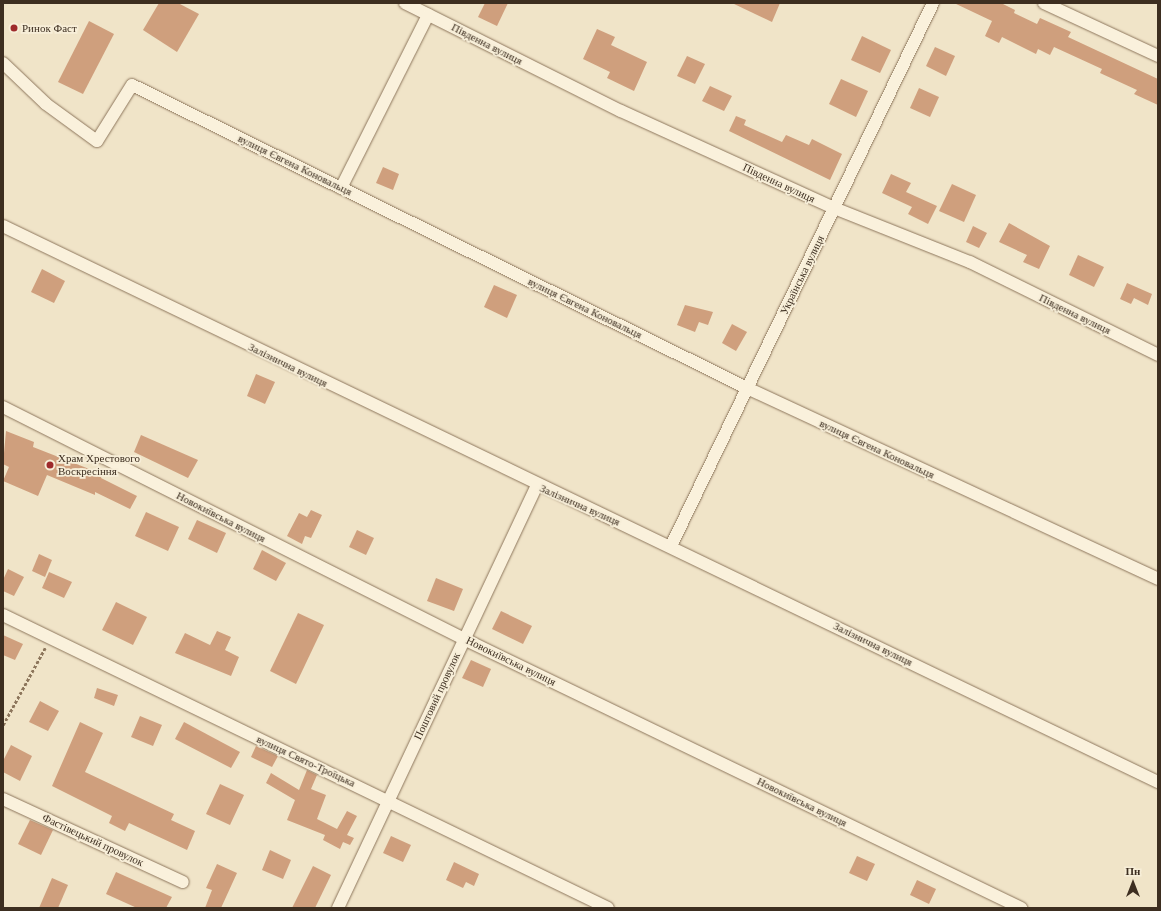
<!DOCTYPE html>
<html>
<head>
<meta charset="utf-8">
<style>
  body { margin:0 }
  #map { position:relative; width:1161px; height:911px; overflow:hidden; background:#f0e4c8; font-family:Georgia,serif }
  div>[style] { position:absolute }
  .building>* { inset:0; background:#cf9f7d }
  .path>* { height:2.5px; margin-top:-1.25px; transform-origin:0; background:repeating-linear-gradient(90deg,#8d765c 0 3px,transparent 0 5px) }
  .roads { filter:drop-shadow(0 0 1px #8d765c) drop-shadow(0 0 1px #8d765c) }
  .street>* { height:12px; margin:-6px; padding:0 6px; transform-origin:6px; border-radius:6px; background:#faf1dc }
  .dots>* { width:11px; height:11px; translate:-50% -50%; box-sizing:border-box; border:2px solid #f7eed8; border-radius:50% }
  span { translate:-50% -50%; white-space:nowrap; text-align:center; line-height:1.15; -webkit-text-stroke:3.5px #f7eed8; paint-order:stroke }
  .poi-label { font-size:11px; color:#3d2e20 }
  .left { translate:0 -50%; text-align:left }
  .street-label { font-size:11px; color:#3d2e20 }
  .frame { position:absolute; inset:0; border:4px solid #3d2e20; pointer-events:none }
  .north { position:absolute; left:1113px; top:863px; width:40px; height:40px; -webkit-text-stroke:3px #f7eed8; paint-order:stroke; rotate:0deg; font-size:11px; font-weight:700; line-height:16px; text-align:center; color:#3d2e20 }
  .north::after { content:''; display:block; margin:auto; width:14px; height:18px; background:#3d2e20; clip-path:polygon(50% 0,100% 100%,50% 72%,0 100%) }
</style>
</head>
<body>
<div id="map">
  <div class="building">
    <div style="clip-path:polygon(159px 3px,178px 3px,199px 14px,177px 52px,143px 30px)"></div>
    <div style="clip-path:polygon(485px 3px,508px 3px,497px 26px,478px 17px)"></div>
    <div style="clip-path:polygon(732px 3px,780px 3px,772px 22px)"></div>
    <div style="clip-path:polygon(954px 3px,1001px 3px,1015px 10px,1014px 13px,1037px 24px,1040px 18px,1071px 32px,1068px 37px,1158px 79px,1158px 105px,1134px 94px,1137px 90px,1100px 73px,1102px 69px,1054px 47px,1050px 55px,1038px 49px,1036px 54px,1002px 37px,999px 43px,985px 36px,992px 21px)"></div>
    <div style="clip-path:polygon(89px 21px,114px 34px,83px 94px,58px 82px)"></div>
    <div style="clip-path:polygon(597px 29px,615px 37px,611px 45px,647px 62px,634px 91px,607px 78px,610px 72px,583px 59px)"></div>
    <div style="clip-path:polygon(862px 36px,891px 50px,880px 73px,851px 60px)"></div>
    <div style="clip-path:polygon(935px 47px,955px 56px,946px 76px,926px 66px)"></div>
    <div style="clip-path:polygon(687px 56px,705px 64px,695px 84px,677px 76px)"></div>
    <div style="clip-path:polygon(841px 79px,868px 91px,856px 117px,829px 104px)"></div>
    <div style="clip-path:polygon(710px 86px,732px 96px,724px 111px,702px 101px)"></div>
    <div style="clip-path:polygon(919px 88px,939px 97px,930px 117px,910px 108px)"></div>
    <div style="clip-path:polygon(736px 116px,746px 120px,744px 125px,782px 142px,786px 135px,809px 145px,812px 139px,842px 154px,830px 180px,729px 131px)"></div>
    <div style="clip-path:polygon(383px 167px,399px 174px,393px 190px,376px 183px)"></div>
    <div style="clip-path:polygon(891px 174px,911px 183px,906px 192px,937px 206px,928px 224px,908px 214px,912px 207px,882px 193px)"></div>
    <div style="clip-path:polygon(952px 184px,976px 195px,964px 222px,939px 211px)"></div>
    <div style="clip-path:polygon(1009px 223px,1050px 246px,1039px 269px,1023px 262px,1027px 255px,999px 242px)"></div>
    <div style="clip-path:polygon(973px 226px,987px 233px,979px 248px,966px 242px)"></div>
    <div style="clip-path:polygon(1078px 255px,1104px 267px,1094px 287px,1069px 275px)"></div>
    <div style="clip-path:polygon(42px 269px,65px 281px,54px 303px,31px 292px)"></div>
    <div style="clip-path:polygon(1127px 283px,1152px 294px,1148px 305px,1134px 298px,1131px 304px,1120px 299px)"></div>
    <div style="clip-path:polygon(494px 285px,517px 295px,507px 318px,484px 307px)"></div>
    <div style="clip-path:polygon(685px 305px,713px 312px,708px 325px,699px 322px,695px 332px,677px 325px)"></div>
    <div style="clip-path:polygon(732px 324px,747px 332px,736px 351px,722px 343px)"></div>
    <div style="clip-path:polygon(256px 374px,275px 382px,265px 404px,247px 396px)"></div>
    <div style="clip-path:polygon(6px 431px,34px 442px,33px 447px,102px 474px,101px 478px,137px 496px,130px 509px,95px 492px,95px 495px,47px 475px,38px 496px,3px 481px,9px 467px,3px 464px)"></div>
    <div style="clip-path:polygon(141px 435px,198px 460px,188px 478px,134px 452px)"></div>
    <div style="clip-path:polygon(311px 510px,322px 515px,311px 538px,305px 536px,302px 544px,287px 536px,299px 513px,307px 517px)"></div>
    <div style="clip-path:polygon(146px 512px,179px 527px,168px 551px,135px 536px)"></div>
    <div style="clip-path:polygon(197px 520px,226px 533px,217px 553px,188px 539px)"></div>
    <div style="clip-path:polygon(357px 530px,374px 538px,366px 555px,349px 547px)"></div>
    <div style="clip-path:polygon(262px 550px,286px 563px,276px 581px,253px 569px)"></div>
    <div style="clip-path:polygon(39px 554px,52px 560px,45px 577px,32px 571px)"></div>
    <div style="clip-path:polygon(8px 569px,24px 577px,14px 596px,3px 591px,3px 580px)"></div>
    <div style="clip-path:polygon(49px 572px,72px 582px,64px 598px,42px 588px)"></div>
    <div style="clip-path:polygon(436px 578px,463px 589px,454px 611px,427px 601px)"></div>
    <div style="clip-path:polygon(116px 602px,147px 617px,133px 645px,102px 630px)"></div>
    <div style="clip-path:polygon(501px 611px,532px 626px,523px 644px,492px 629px)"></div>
    <div style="clip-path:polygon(298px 613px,324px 625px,296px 684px,270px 671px)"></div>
    <div style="clip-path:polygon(217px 631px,231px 637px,225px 650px,239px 657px,231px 676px,175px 653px,185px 633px,210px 645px)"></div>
    <div style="clip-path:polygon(3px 635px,23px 644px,15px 660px,3px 655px)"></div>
    <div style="clip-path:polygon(471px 660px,491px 669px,483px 687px,462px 678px)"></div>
    <div style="clip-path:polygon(97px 688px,118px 695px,114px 706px,94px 698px)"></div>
    <div style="clip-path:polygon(40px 701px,59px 711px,48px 731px,29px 722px)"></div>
    <div style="clip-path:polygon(140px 716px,162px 725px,153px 746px,131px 737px)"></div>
    <div style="clip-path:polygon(80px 722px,103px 733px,85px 772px,174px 814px,171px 820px,195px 831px,187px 850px,129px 823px,125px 831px,109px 823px,112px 816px,52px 786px)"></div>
    <div style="clip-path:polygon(184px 722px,240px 752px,231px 768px,175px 739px)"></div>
    <div style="clip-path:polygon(11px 745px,32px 756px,20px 781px,3px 772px,3px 761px)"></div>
    <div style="clip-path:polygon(256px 746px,278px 756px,272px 767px,251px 757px)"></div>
    <div style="clip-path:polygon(307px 770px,317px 775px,311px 789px,326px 795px,317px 819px,337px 829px,347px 811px,357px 816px,347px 835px,354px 838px,350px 845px,343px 842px,340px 849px,323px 840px,325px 835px,287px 820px,295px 800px,266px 783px,271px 773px,299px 790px)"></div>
    <div style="clip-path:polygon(220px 784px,244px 795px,230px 825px,206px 814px)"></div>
    <div style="clip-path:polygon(30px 820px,53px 830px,41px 855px,18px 844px)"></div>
    <div style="clip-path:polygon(391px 836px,411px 845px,403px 862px,383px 853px)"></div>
    <div style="clip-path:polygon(270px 850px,291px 860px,283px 879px,262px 870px)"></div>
    <div style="clip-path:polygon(857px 856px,875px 864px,867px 881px,849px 873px)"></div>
    <div style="clip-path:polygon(454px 862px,479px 874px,474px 886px,466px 882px,463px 888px,446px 880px)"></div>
    <div style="clip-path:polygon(217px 864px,237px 873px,221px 908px,205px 908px,212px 890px,206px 888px)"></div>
    <div style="clip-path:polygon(313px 866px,331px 875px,315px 908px,292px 908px)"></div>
    <div style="clip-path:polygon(116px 872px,172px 897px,166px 908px,137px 908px,106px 894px)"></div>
    <div style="clip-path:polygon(52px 878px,68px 885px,58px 908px,39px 908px)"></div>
    <div style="clip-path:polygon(917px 880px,936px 889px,929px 904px,910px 895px)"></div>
  </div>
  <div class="path">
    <div style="left:3px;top:725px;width:88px;rotate:-61.4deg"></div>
  </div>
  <div class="roads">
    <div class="street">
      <div style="left:405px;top:3px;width:241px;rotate:26.6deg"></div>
      <div style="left:621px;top:111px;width:234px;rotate:24.5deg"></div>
      <div style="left:834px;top:208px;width:146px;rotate:21.7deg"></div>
      <div style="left:970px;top:262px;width:210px;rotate:26.3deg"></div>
      <div style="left:1044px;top:3px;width:126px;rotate:24.9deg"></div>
      <div style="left:3px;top:63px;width:59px;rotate:43.6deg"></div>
      <div style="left:46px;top:104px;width:63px;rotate:36deg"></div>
      <div style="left:97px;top:141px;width:66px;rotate:-58deg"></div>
      <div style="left:132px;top:85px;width:686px;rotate:26.23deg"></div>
      <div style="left:747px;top:388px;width:453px;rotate:24.9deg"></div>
      <div style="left:341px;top:188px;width:194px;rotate:-63.3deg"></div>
      <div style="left:3px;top:226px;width:1282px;rotate:25.71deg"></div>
      <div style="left:3px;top:407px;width:516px;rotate:26.71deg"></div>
      <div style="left:464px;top:639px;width:619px;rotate:25.78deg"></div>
      <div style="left:671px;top:546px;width:603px;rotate:-64.24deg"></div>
      <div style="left:3px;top:615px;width:672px;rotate:25.84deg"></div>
      <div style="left:3px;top:799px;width:198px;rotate:24.8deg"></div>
      <div style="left:338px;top:908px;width:467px;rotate:-64.8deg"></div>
    </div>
  </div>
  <div class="dots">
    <div style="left:14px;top:28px;background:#9e2a2b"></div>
    <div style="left:50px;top:465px;background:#9e2a2b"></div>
  </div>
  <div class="poi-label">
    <span class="left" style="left:22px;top:28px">Ринок Фаст</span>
    <span class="left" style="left:58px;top:465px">Храм Хрестового<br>Воскресіння</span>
  </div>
  <div class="street-label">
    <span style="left:487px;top:44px;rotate:27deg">Південна вулиця</span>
    <span style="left:295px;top:165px;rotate:26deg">вулиця Євгена Коновальця</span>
    <span style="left:779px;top:183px;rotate:25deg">Південна вулиця</span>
    <span style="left:802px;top:275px;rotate:-64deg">Українська вулиця</span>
    <span style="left:585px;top:308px;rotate:26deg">вулиця Євгена Коновальця</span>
    <span style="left:1075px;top:314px;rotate:26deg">Південна вулиця</span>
    <span style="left:288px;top:365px;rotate:26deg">Залізнична вулиця</span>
    <span style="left:877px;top:449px;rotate:25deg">вулиця Євгена Коновальця</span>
    <span style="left:580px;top:505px;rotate:24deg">Залізнична вулиця</span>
    <span style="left:221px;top:517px;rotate:27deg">Новокиївська вулиця</span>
    <span style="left:873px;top:644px;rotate:26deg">Залізнична вулиця</span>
    <span style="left:511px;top:661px;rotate:26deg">Новокиївська вулиця</span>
    <span style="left:437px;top:696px;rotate:-65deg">Поштовий провулок</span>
    <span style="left:306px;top:761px;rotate:25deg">вулиця Свято-Троїцька</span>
    <span style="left:802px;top:802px;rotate:26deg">Новокиївська вулиця</span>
    <span style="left:93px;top:840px;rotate:25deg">Фастівецький провулок</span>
  </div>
  <div class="frame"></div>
  <div class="north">Пн</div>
</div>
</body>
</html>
